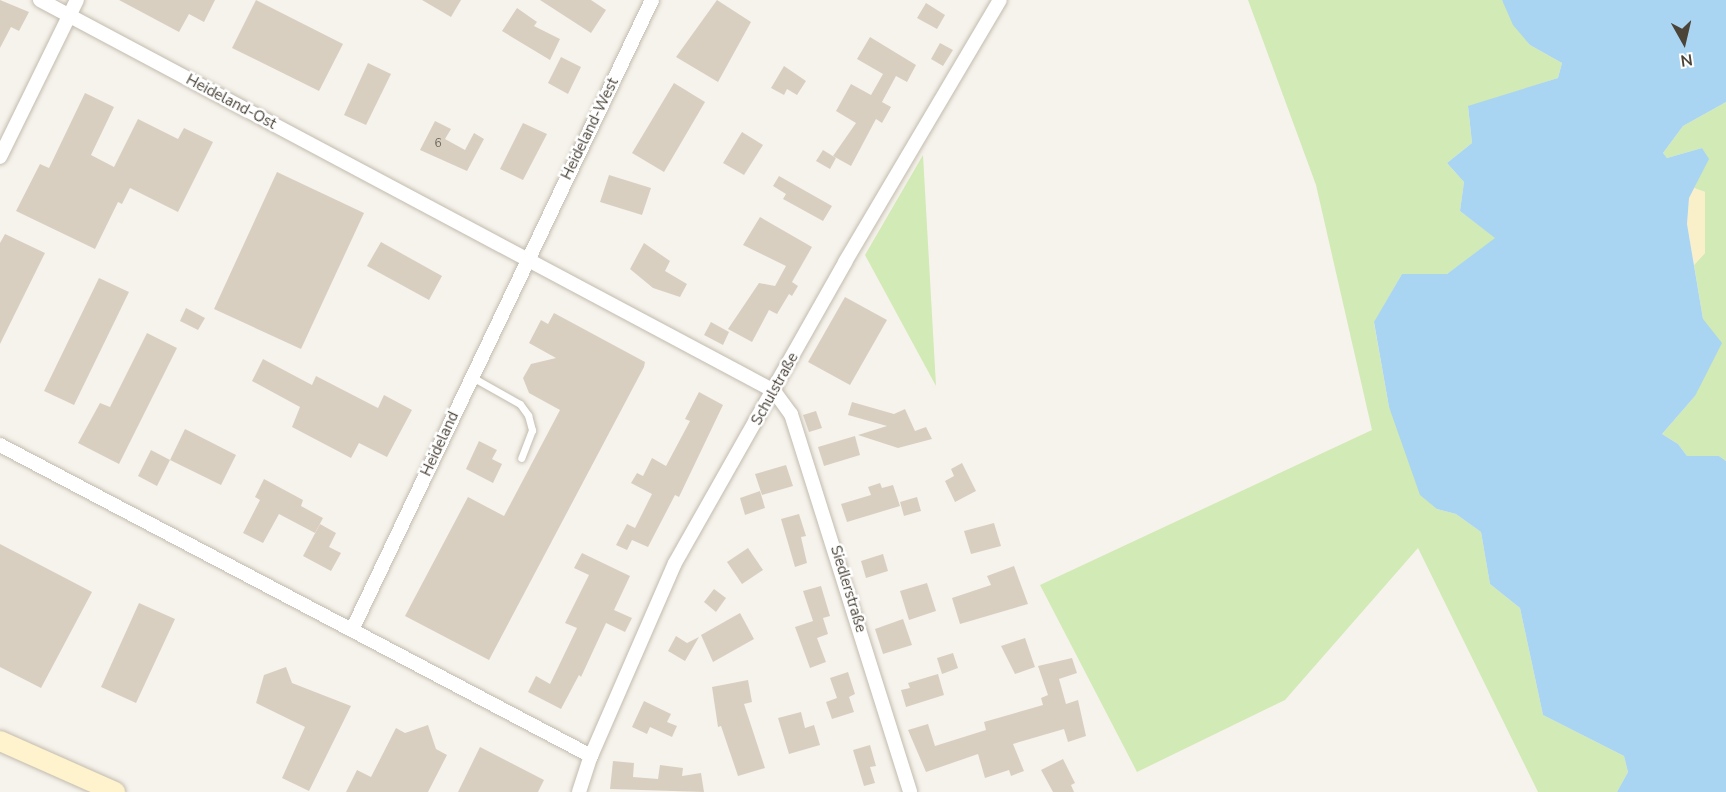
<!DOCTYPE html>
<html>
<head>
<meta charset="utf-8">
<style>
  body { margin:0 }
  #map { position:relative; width:1726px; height:792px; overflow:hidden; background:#f6f3ec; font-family:"Nunito Sans",sans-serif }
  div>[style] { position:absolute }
  .green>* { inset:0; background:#d2eab5 }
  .sand>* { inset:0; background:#f9efc9 }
  .water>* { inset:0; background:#a9d4f2 }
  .building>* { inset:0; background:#d8cfc1 }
  .roads { filter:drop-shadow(0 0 2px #c2bbae) drop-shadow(0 0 2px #c2bbae) }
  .service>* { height:7px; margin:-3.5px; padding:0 3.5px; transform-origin:3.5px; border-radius:3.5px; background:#fff }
  .minor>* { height:14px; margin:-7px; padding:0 7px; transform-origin:7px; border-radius:7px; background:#fff }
  .secondary>* { height:20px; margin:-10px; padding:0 10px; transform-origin:10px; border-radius:10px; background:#fff3cd }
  span { translate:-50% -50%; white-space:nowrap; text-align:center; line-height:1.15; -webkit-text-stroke:5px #fff; paint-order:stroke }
  .number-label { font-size:12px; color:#6e675b }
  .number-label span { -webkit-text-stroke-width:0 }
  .street-label { font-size:15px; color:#4b4439 }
  .north { position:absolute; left:1654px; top:12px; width:60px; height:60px; -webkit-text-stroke:4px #fff; paint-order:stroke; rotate:172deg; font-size:16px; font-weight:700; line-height:24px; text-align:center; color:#4b4439 }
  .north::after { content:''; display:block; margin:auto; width:21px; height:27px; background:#4b4439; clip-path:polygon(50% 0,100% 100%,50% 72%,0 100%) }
</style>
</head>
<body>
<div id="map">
  <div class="green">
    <div style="clip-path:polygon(1248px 0,1502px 0,1530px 45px,1562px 63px,1558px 78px,1468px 107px,1472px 143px,1447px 163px,1464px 182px,1460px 211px,1496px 238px,1447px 274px,1402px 274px,1374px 323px,1389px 407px,1437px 509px,1456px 514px,1481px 532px,1490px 584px,1520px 608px,1543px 715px,1624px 756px,1628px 772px,1617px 792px,1538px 792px,1418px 548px,1285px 700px,1137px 772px,1040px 585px,1372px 430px,1316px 185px)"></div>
    <div style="clip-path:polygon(1726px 102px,1726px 461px,1719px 456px,1687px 456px,1678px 444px,1662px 434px,1695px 396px,1703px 319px,1694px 265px,1705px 253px,1705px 192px,1694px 188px,1708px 159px,1702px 148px,1667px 158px,1663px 153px,1683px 126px)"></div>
    <div style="clip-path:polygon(923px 155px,936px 386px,865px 255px)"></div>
  </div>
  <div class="sand">
    <div style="clip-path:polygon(1694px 188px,1705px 192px,1705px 253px,1694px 265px,1687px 224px,1689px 198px)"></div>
  </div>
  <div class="water">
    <div style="clip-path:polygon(1502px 0,1726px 0,1726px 102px,1683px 126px,1663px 153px,1667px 158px,1702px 148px,1709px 159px,1689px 198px,1687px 224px,1703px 319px,1722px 343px,1695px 396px,1662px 434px,1678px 444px,1687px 456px,1719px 456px,1726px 461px,1726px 792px,1617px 792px,1628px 772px,1624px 756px,1543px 715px,1520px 608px,1490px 584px,1481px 532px,1456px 514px,1437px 509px,1420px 495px,1389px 407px,1374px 322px,1402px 274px,1447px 274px,1495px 238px,1460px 211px,1464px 182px,1447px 163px,1472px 143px,1468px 106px,1558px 78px,1562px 63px,1530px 45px,1513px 25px)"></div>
  </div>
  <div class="building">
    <div style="clip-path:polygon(0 0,29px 12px,19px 31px,11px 27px,0 48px)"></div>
    <div style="clip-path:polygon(119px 0,215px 0,204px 22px,189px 14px,179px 32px)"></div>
    <div style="clip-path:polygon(256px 0,343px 44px,319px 91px,232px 48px)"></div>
    <div style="clip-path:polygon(422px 0,461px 0,451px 17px)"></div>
    <div style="clip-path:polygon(540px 0,591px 0,606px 10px,591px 33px)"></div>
    <div style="clip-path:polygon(717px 0,751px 22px,718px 82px,676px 57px)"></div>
    <div style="clip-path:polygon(926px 3px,945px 15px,937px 29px,917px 18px)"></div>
    <div style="clip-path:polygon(517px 8px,537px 22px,534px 26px,560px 39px,550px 60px,502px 31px)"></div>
    <div style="clip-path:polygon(870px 37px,916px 65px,907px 82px,896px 76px,882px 102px,891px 107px,882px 123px,876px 119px,851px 166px,833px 156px,856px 123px,836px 111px,851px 84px,871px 95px,883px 74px,857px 59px)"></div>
    <div style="clip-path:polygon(940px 43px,953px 50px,943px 66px,931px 59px)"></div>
    <div style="clip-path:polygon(561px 57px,581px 67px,568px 94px,548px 83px)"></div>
    <div style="clip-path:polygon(368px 63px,391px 74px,366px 125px,344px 115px)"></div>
    <div style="clip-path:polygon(784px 66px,806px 81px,797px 95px,787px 89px,784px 95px,771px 88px)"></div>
    <div style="clip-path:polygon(674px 83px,705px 102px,664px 172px,632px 153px)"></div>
    <div style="clip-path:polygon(85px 93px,114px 107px,91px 155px,114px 167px,138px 119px,178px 139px,184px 128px,213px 142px,178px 212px,130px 188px,122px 204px,118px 202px,95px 249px,16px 211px,40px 164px,49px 168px)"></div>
    <div style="clip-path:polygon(435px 121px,451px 129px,445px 139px,465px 150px,474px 133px,484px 139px,467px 171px,420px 150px)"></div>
    <div style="clip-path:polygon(523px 123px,547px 134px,523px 180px,500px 169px)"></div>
    <div style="clip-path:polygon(742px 132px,763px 145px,744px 175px,723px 163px)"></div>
    <div style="clip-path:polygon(823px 150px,836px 158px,830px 169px,816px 161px)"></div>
    <div style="clip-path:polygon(277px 172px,364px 213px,301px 349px,214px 309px)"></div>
    <div style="clip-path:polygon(609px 175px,651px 188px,642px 215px,600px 202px)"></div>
    <div style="clip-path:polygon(779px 176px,832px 206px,823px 221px,783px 199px,786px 194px,773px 186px)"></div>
    <div style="clip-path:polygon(760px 217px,812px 247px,792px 282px,798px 286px,792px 296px,789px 294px,777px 314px,769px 310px,752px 342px,728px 329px,759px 283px,775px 286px,786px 266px,743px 245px)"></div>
    <div style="clip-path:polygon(5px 234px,45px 253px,0 344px,0 243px)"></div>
    <div style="clip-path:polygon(381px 242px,442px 276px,429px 300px,367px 266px)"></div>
    <div style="clip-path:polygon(644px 243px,670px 261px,665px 271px,687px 284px,680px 297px,653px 288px,630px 269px)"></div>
    <div style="clip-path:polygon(99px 278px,129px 292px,74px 405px,44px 391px)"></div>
    <div style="clip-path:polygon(845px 297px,887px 320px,850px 385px,808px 362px)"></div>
    <div style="clip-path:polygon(186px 308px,205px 318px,198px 330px,180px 321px)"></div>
    <div style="clip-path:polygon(554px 313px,645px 362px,644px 367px,489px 660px,405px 616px,468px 497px,504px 516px,560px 410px,529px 393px,523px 378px,531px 364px,556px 358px,529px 343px,541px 320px,548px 324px)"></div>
    <div style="clip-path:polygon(711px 322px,729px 332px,723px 345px,704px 335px)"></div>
    <div style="clip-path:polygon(147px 333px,177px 348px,119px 464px,78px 443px,100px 403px,110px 407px)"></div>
    <div style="clip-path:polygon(263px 359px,312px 385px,316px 376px,378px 408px,384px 395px,412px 410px,387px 457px,359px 443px,351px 458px,292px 427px,300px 407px,252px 381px)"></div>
    <div style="clip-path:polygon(699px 392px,723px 405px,679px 497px,675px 495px,648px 547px,632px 540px,627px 550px,616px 545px,627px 524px,635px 528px,652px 494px,631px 483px,637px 473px,643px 476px,652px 458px,666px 466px,690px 421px,685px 419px)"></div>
    <div style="clip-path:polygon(852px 402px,894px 414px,905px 409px,915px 431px,926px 427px,932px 439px,898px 448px,858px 435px,887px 426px,848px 415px)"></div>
    <div style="clip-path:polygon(816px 411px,822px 428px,809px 432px,803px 415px)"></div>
    <div style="clip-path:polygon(185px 429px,236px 455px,221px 485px,170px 460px)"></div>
    <div style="clip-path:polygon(855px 436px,860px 455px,824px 466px,818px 447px)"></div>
    <div style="clip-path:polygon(479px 441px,497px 450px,492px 459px,502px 464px,493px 483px,466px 469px)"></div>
    <div style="clip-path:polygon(151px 450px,170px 460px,157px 486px,138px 476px)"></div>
    <div style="clip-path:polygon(962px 463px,976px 491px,955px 502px,945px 481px,954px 476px,951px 469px)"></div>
    <div style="clip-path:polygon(786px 465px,793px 486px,762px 495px,755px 474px)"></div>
    <div style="clip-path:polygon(264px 479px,303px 500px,301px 506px,323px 518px,315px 533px,279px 514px,263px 543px,243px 533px,260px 500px,255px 497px)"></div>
    <div style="clip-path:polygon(880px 483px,882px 488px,893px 485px,900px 506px,847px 522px,841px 504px,871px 495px,868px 487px)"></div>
    <div style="clip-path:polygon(760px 491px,765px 508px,745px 515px,740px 498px)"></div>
    <div style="clip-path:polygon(917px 497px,921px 511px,904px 516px,900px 502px)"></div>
    <div style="clip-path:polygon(799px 514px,806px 536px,801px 537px,807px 563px,795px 567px,781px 519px)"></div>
    <div style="clip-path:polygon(994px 523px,1001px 546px,971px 554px,964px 531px)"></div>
    <div style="clip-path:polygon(320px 524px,336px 533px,329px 547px,341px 553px,331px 571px,303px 556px)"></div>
    <div style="clip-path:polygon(0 544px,92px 592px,41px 688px,0 667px)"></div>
    <div style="clip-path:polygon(748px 548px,763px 570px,742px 584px,727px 562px)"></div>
    <div style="clip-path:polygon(582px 553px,630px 576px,614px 610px,632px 618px,625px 632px,606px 623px,581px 677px,579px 675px,561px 709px,528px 692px,536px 676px,550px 684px,577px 628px,565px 623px,589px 575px,574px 568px)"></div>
    <div style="clip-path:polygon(883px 554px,888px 571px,866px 578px,861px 561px)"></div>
    <div style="clip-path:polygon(1014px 566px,1028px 604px,960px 624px,952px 598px,991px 585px,987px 576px)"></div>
    <div style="clip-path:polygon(927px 583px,936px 611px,909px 620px,900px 591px)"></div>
    <div style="clip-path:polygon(821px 586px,830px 616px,823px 618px,828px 634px,817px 638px,826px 662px,810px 668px,795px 627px,813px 621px,803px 591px)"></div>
    <div style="clip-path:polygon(714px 589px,726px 598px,716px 612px,704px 602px)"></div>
    <div style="clip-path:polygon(139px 603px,175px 619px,136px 703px,101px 687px)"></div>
    <div style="clip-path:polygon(740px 613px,754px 639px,713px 662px,701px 635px)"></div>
    <div style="clip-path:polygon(903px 619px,912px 645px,883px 654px,875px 629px)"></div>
    <div style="clip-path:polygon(676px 636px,687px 643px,699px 637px,685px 661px,668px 651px)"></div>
    <div style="clip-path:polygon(1025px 638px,1035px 667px,1015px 674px,1001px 646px)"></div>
    <div style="clip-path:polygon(953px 653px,958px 668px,942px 674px,937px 658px)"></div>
    <div style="clip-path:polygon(1072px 658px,1077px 673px,1059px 679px,1066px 704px,1078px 700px,1086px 736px,1068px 742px,1064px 729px,1013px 744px,1024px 771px,1011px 776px,1009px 770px,985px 778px,978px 754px,926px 772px,908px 730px,928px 724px,935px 746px,986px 730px,984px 722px,1043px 705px,1041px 698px,1048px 695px,1038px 666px)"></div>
    <div style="clip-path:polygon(286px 667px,292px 683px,351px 706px,309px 791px,282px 778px,305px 727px,256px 703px,264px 675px)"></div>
    <div style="clip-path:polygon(848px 672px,855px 694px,849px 697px,854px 712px,832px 719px,826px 702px,837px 698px,830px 678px)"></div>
    <div style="clip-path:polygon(938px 674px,944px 695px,906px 707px,901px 690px,910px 688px,908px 683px)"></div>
    <div style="clip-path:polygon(748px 680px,752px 702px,744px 704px,765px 768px,738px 776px,721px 726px,718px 727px,712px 687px)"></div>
    <div style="clip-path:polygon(644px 701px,671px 714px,667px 722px,677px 726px,672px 737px,650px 727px,647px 734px,632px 727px)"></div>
    <div style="clip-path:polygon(801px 712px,805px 728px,814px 725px,820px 745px,789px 754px,778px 718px)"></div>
    <div style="clip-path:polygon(428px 725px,436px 749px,447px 755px,428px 792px,346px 792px,357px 770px,371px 777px,396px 728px,405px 733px)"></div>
    <div style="clip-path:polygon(870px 745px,876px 766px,870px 767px,875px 783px,864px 786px,853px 750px)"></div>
    <div style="clip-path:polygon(480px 747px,544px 780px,538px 792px,458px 792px)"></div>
    <div style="clip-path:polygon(1063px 759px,1075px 783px,1071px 785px,1074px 792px,1053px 792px,1041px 770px)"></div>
    <div style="clip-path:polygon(613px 761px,634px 763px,633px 777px,658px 779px,660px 765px,683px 768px,682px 776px,701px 773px,704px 792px,610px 789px)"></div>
  </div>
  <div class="roads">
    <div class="service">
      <div style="left:472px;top:377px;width:55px;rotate:29.4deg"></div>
      <div style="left:520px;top:404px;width:14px;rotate:54deg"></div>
      <div style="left:528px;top:415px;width:16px;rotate:75deg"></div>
      <div style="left:532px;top:430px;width:30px;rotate:111deg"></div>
    </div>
    <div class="minor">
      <div style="left:40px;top:0;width:832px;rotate:28.04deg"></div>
      <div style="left:774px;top:391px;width:29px;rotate:54deg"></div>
      <div style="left:791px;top:414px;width:396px;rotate:72.5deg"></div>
      <div style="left:0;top:157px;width:175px;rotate:-63.9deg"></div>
      <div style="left:0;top:445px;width:668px;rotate:27.75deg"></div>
      <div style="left:352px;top:630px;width:698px;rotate:-64.54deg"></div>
      <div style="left:579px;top:792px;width:38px;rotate:-72deg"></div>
      <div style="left:591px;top:756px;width:210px;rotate:-66.5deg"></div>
      <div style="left:675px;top:563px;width:346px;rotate:-60.5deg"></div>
      <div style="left:845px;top:262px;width:304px;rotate:-59.4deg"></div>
    </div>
    <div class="secondary">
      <div style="left:0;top:741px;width:126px;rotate:23.9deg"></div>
    </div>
  </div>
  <div class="number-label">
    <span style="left:438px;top:144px">6</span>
  </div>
  <div class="street-label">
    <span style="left:231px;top:102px;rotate:28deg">Heideland-Ost</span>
    <span style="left:590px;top:129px;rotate:-64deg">Heideland-West</span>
    <span style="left:775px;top:389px;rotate:-61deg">Schulstraße</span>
    <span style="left:440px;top:444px;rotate:-65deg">Heideland</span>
    <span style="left:848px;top:589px;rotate:73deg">Siedlerstraße</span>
  </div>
  <div class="north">N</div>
</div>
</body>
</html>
